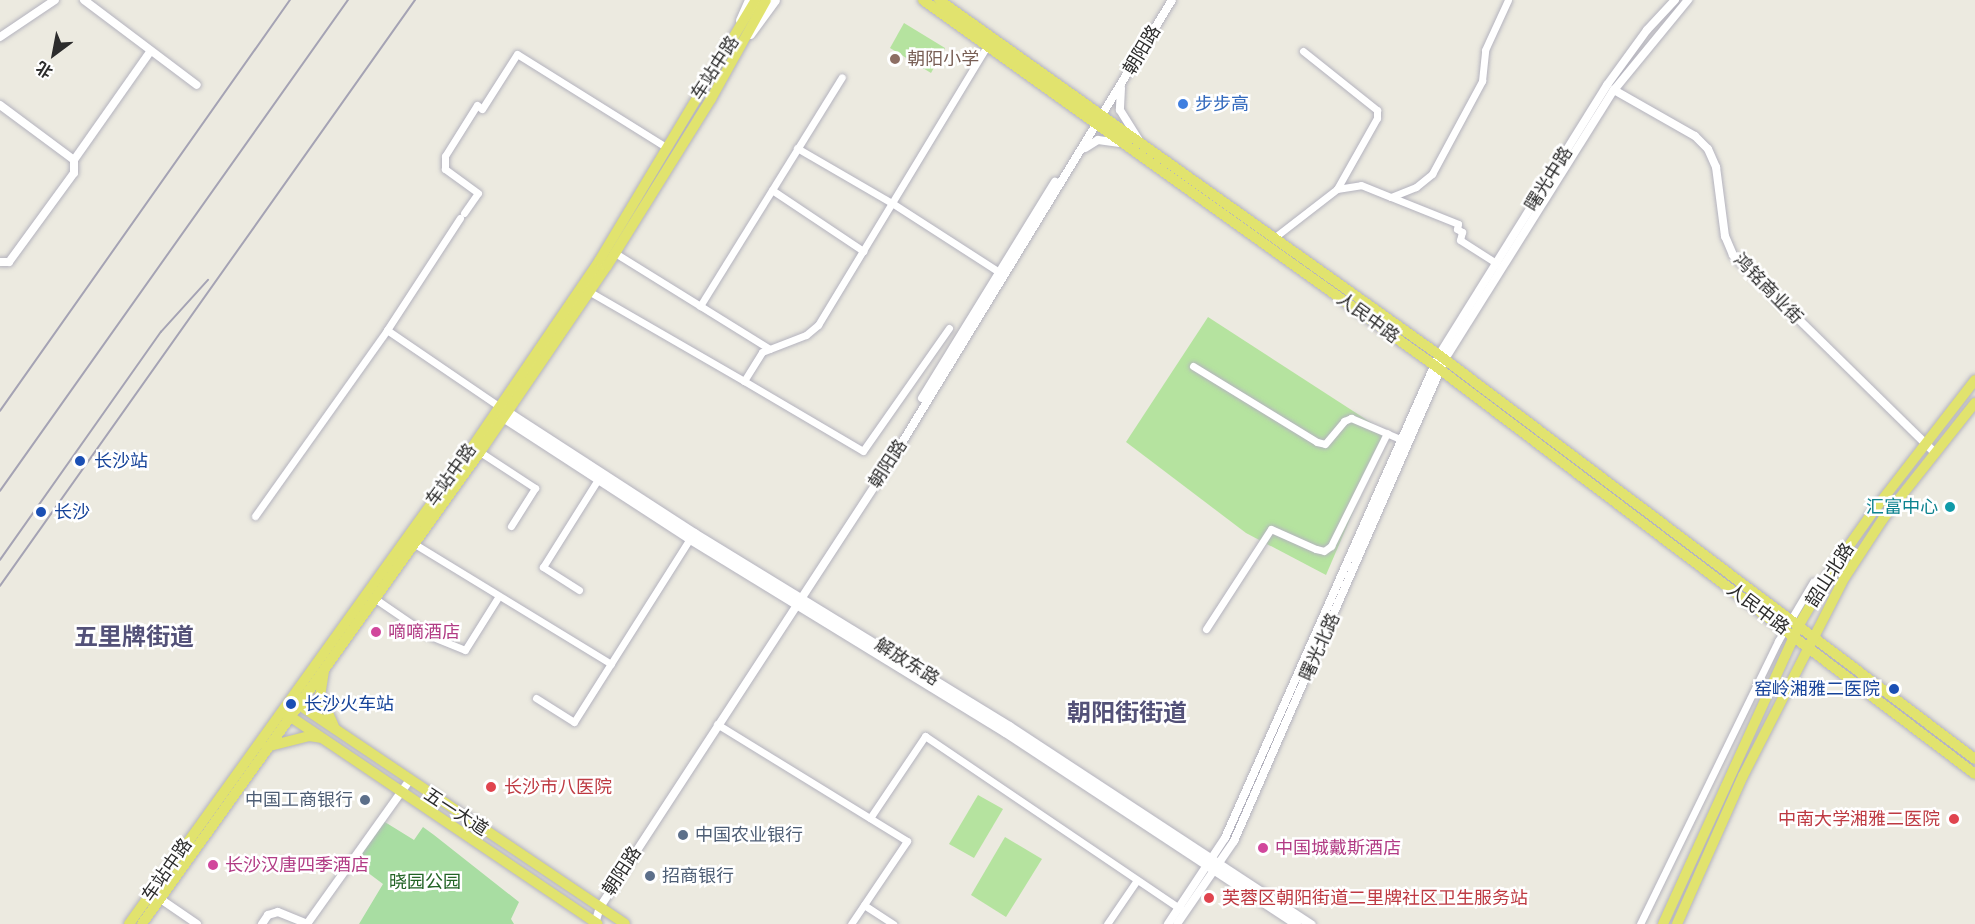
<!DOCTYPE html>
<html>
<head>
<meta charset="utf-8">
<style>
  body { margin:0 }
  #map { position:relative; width:1975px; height:924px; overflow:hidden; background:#eceae0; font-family:Cabin,"Noto Sans SC",sans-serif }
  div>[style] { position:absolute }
  .green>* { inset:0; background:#a8dda2 }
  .pitch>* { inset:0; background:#b5e39f }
  .roads { filter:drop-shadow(0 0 2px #b4b3be) drop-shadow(0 0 2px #b4b3be) }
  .minor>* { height:7px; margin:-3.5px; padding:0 3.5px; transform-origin:3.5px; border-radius:3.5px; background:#fff }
  .tertiary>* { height:8px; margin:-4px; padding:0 4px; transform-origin:4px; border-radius:4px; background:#fff }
  .secondary>* { height:9px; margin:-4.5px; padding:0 4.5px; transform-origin:4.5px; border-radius:4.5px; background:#fff }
  .primary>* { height:10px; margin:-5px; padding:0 5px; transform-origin:5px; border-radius:5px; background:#e1e36e }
  .rail>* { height:1.5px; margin:-0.75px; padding:0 0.75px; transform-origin:0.75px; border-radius:0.75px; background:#a5a3b4 }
  .dots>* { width:16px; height:16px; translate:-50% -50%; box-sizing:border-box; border:3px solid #fff; border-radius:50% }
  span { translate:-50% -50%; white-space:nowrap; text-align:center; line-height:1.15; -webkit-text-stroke:5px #fff; paint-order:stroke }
  .street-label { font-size:18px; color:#2c2c2c }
  .education-label { font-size:18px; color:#785e54 }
  .left { translate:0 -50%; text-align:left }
  .shop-label { font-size:18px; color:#366cbe }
  .transit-label { font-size:18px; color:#164399 }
  .right { translate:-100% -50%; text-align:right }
  .culture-label { font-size:18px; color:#0d838f }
  .hotel-label { font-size:18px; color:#b23c85 }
  .health-label { font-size:18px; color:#be3a42 }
  .service-label { font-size:18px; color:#4e5e75 }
  .park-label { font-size:18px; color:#226325 }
  .district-label { font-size:24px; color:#535178; font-weight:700 }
  .north { position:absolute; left:24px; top:24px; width:60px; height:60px; -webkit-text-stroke:4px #fff; paint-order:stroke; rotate:212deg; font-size:16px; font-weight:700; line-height:24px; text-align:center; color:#2c2c2c }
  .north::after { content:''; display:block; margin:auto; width:21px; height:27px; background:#2c2c2c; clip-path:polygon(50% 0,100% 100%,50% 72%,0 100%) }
</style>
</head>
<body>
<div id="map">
  <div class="green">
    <div style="clip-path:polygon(380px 819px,414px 840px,423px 827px,434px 835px,519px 902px,511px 919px,514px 924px,359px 924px,383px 884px,351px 860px)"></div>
  </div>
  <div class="pitch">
    <div style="clip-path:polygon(904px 23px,945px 48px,931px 73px,890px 48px)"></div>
    <div style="clip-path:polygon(1208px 317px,1387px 433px,1326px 575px,1246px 533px,1126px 442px)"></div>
    <div style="clip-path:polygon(978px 795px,1003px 809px,974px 858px,949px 844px)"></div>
    <div style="clip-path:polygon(1005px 837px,1042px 859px,1006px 917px,971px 895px)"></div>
  </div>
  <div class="roads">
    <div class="minor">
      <div style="left:1303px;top:51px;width:95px;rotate:38.6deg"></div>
      <div style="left:1377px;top:110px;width:8px;rotate:90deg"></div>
      <div style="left:1377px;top:118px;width:81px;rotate:119.4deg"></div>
      <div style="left:797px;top:148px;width:110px;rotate:30.1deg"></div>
      <div style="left:892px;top:203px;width:131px;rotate:32.8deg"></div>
      <div style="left:772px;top:190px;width:110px;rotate:33.8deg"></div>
      <div style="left:1391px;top:197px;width:72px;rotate:21.9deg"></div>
      <div style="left:1458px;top:224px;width:5px;rotate:101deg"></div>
      <div style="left:1457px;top:229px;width:6px;rotate:31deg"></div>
      <div style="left:1462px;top:232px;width:8px;rotate:104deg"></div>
      <div style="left:1460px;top:240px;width:43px;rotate:32.6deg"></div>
      <div style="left:464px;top:213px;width:24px;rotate:-55deg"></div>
      <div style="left:478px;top:193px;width:41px;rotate:-144deg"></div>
      <div style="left:445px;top:169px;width:13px;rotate:-90deg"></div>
      <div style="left:445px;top:156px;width:60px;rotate:-57.9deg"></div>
      <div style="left:477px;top:105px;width:6px;rotate:39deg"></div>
      <div style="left:482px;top:109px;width:65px;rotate:-57.5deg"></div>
      <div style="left:517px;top:54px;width:176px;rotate:32deg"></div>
      <div style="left:460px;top:218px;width:134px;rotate:123.1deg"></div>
      <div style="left:387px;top:330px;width:137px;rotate:34.3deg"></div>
      <div style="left:1275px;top:237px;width:78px;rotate:-37.7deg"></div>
      <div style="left:1337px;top:189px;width:24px;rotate:-9deg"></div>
      <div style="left:1361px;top:185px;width:32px;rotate:22deg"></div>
      <div style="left:1391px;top:197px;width:27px;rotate:-22deg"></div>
      <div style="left:1416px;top:187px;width:21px;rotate:-39deg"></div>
      <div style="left:1432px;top:174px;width:106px;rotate:-61.7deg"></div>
      <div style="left:1482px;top:81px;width:31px;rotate:-84deg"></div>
      <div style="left:1485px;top:50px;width:55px;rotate:-65.3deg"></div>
      <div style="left:615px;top:253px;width:182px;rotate:31.8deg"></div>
      <div style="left:590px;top:292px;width:178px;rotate:30deg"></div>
      <div style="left:700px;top:306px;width:269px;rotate:-58.2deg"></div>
      <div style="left:949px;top:328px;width:150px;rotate:125deg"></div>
      <div style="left:863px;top:451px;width:138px;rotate:-149.5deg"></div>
      <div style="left:744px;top:381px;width:34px;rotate:-58deg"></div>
      <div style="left:762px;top:352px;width:47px;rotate:-21.1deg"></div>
      <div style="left:806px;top:335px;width:16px;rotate:-40deg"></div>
      <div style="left:818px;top:325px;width:323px;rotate:-58.8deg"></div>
      <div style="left:1193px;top:366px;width:145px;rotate:31.5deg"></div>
      <div style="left:1317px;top:442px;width:8px;rotate:14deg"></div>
      <div style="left:1325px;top:444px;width:30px;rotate:-50deg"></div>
      <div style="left:1344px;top:421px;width:8px;rotate:-23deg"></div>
      <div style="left:1351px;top:418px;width:53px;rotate:23.2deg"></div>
      <div style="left:480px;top:452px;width:66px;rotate:33.2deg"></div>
      <div style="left:535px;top:488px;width:45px;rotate:122.3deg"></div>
      <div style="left:255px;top:516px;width:228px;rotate:-54.6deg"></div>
      <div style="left:413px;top:543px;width:232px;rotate:31.4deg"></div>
      <div style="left:579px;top:590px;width:43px;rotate:-147.4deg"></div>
      <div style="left:543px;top:567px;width:107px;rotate:-57.9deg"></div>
      <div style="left:374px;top:598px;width:65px;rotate:34.4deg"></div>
      <div style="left:428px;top:635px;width:40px;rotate:22deg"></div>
      <div style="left:465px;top:650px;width:60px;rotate:-57.9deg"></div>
      <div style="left:1206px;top:629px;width:119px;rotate:-57deg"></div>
      <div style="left:1271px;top:529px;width:49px;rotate:24deg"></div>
      <div style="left:1316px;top:549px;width:8px;rotate:14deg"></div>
      <div style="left:1324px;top:551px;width:9px;rotate:-36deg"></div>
      <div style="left:1331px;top:546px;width:126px;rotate:-63.6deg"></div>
      <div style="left:536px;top:698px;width:45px;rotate:32.3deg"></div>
      <div style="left:574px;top:722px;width:219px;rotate:-57.7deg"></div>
      <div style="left:717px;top:724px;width:223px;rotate:31.6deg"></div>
      <div style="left:907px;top:841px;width:100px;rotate:124deg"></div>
      <div style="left:870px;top:818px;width:99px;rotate:-56.1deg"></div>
      <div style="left:925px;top:736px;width:309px;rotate:34.1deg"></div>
      <div style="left:864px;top:905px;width:35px;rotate:33deg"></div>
      <div style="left:1107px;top:924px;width:53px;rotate:-55.7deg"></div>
      <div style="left:1640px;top:924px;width:315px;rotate:-64deg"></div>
      <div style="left:1778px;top:641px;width:69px;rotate:-59.3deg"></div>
    </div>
    <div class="tertiary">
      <div style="left:84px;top:0;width:141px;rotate:37deg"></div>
      <div style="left:0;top:37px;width:66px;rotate:-33.9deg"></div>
      <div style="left:1121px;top:88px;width:22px;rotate:93deg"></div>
      <div style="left:1120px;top:110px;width:34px;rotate:58deg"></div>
      <div style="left:1614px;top:90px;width:93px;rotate:29.6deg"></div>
      <div style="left:1695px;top:136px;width:18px;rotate:45deg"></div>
      <div style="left:1708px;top:149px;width:20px;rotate:66deg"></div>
      <div style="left:1716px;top:167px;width:70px;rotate:82.6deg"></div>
      <div style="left:1725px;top:236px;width:21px;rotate:67deg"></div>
      <div style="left:1733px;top:255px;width:283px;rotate:44.4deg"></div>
      <div style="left:0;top:105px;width:92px;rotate:36.6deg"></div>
      <div style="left:1085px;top:148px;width:15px;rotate:-32deg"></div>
      <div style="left:1098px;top:140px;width:22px;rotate:8deg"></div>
      <div style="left:0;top:262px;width:9px"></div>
      <div style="left:9px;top:262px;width:110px;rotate:-53.9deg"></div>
      <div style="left:74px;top:173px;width:13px;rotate:-90deg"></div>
      <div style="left:74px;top:160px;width:132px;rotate:-54.9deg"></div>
      <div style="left:922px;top:398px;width:254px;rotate:-58.4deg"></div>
      <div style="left:159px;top:898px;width:46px;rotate:34.4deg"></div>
      <div style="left:262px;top:924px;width:11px;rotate:-56deg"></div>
      <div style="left:268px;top:915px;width:10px;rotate:-17deg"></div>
      <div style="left:278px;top:912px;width:31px;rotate:22deg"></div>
      <div style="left:307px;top:924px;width:176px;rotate:-54.5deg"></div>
      <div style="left:595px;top:924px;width:18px;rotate:-74deg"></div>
      <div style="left:600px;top:907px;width:529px;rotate:-56.88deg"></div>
      <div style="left:889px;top:464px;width:543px;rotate:-58.62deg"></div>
      <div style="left:1168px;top:924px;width:103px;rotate:-56.5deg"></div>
      <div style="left:1225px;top:838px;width:528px;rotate:-66.1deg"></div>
      <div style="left:1439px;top:355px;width:318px;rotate:-58.1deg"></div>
      <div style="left:1607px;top:85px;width:68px;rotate:-54deg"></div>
      <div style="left:1647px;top:30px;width:41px;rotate:-47deg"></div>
      <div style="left:1177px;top:924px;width:101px;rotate:-55.5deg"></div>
      <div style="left:1234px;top:841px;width:526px;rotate:-66.36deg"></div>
      <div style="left:1445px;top:359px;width:318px;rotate:-57.9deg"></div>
      <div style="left:1614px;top:90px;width:117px;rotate:-50.6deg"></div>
    </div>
    <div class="secondary">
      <div style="left:740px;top:20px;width:22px;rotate:-66deg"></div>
      <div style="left:750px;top:34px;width:42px;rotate:-53.7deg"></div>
      <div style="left:503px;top:409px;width:228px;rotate:33deg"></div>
      <div style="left:694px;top:533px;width:369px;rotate:31.5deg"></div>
      <div style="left:1009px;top:726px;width:361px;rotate:33.3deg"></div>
      <div style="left:504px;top:418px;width:222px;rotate:33deg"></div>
      <div style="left:690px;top:539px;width:369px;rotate:31.5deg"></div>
      <div style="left:1005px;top:732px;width:349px;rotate:33.4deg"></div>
    </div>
    <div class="primary">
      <div style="left:923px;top:0;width:628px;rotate:35.54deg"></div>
      <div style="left:1434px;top:365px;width:678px;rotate:37.09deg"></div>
      <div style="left:939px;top:0;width:613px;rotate:35.37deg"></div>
      <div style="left:1439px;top:355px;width:671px;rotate:37.01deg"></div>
      <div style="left:324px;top:671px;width:24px;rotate:99deg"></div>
      <div style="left:320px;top:695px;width:37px;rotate:66deg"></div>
      <div style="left:292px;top:700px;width:401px;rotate:33.9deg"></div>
      <div style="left:285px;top:713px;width:377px;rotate:34deg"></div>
      <div style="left:266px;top:747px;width:44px;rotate:-14.3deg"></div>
      <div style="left:309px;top:736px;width:12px;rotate:9deg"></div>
      <div style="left:129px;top:924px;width:589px;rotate:-54.26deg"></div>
      <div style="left:473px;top:446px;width:224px;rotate:-55.7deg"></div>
      <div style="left:599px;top:261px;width:305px;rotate:-59deg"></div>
      <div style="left:142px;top:924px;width:581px;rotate:-54.39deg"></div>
      <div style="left:480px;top:452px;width:225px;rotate:-55.7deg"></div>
      <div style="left:607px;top:266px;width:197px;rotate:-58.1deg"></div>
      <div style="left:711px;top:99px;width:113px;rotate:-60.9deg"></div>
      <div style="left:1663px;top:924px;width:328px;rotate:-65.5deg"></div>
      <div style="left:1799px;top:625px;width:59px;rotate:-59.5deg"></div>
      <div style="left:1829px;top:574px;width:80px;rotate:-54.7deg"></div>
      <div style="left:1875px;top:509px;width:163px;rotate:-52.2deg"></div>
      <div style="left:1677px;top:924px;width:162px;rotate:-66deg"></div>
      <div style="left:1743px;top:776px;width:224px;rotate:-62.9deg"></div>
      <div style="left:1845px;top:577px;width:69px;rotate:-56.8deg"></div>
      <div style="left:1883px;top:519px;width:148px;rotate:-51.6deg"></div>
    </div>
  </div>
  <div class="rail">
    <div style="left:0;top:411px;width:503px;rotate:-54.79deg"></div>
    <div style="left:0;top:491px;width:602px;rotate:-54.67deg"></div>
    <div style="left:0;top:560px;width:279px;rotate:-54.8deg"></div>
    <div style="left:161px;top:332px;width:70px;rotate:-47.9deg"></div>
    <div style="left:0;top:586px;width:718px;rotate:-54.69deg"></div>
  </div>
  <div class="dots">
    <div style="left:895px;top:59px;background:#8d6e63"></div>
    <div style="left:1183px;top:104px;background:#3f7fe0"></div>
    <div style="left:80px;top:461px;background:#1a4fb4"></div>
    <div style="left:1950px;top:507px;background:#0f9aa8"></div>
    <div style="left:41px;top:512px;background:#1a4fb4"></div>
    <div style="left:376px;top:632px;background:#d1479c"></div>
    <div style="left:1894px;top:689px;background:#1a4fb4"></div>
    <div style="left:291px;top:704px;background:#1a4fb4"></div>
    <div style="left:491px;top:787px;background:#e0444e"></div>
    <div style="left:365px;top:800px;background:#5c6f8a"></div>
    <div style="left:1954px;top:819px;background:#e0444e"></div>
    <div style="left:683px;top:835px;background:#5c6f8a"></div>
    <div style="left:1263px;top:848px;background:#d1479c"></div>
    <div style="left:213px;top:865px;background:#d1479c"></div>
    <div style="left:650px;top:876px;background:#5c6f8a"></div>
    <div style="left:1209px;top:898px;background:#e0444e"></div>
  </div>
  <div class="street-label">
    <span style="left:1142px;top:50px;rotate:-59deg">朝阳路</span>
    <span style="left:715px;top:68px;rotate:-57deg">车站中路</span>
    <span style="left:1549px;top:179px;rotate:-58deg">曙光中路</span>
    <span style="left:1768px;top:289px;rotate:46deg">鸿铭商业街</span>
    <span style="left:1368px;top:318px;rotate:36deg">人民中路</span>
    <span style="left:888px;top:464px;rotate:-57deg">朝阳路</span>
    <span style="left:451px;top:475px;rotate:-54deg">车站中路</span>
    <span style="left:1830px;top:575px;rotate:-57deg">韶山北路</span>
    <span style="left:1758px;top:609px;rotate:37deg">人民中路</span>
    <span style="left:1320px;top:647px;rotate:-66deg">曙光北路</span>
    <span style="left:907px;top:662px;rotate:32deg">解放东路</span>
    <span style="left:456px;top:812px;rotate:33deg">五一大道</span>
    <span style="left:167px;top:870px;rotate:-55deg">车站中路</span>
    <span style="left:622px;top:871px;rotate:-57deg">朝阳路</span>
  </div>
  <div class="education-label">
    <span class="left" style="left:907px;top:59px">朝阳小学</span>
  </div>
  <div class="shop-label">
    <span class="left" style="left:1195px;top:104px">步步高</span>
  </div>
  <div class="transit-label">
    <span class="left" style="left:94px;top:461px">长沙站</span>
    <span class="left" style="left:54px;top:512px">长沙</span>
    <span class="right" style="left:1880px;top:689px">窑岭湘雅二医院</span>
    <span class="left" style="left:304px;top:704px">长沙火车站</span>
  </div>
  <div class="culture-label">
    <span class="right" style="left:1938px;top:507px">汇富中心</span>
  </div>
  <div class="hotel-label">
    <span class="left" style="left:388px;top:632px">嘀嘀酒店</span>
    <span class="left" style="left:1275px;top:848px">中国城戴斯酒店</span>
    <span class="left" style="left:225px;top:865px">长沙汉唐四季酒店</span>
  </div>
  <div class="health-label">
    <span class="left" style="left:504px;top:787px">长沙市八医院</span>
    <span class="right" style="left:1940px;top:819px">中南大学湘雅二医院</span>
    <span class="left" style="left:1222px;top:898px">芙蓉区朝阳街道二里牌社区卫生服务站</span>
  </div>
  <div class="service-label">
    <span class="right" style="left:353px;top:800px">中国工商银行</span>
    <span class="left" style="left:695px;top:835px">中国农业银行</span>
    <span class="left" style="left:662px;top:876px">招商银行</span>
  </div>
  <div class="park-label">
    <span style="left:425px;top:882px">晓园公园</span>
  </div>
  <div class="district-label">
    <span style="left:134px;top:637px">五里牌街道</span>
    <span style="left:1127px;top:713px">朝阳街街道</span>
  </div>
  <div class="north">北</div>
</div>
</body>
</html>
